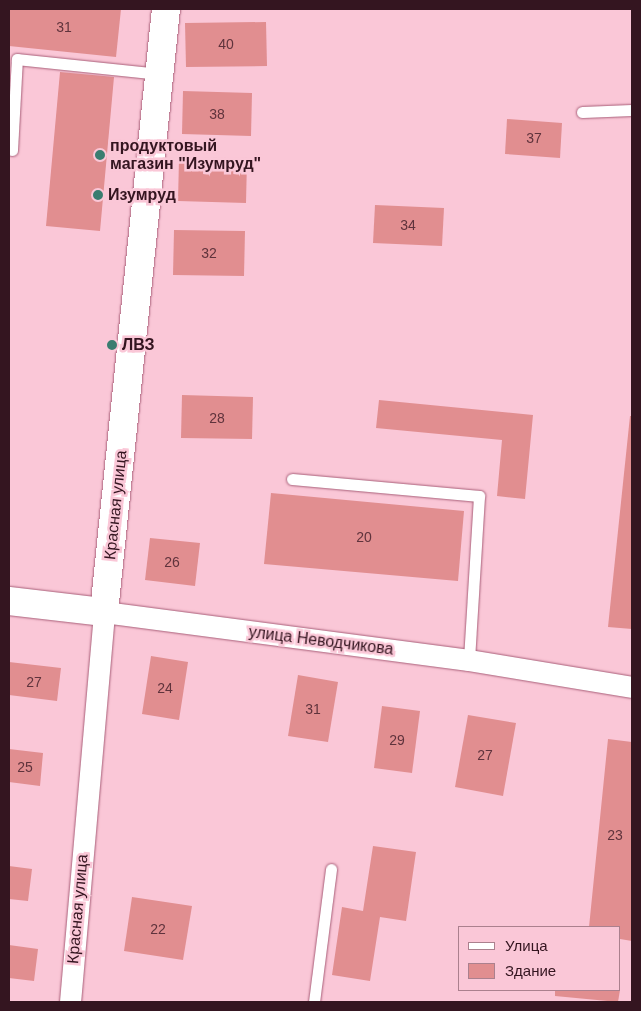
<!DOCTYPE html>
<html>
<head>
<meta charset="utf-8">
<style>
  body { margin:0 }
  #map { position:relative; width:641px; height:1011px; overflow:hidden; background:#fac7d7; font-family:Arial,sans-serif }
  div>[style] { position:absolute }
  .building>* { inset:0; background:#e18e90 }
  .roads { filter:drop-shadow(0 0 1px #a95f79) drop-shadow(0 0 1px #a95f79) }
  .service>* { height:11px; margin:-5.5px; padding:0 5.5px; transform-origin:5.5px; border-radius:5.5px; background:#fff }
  .minor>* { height:21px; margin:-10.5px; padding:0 10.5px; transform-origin:10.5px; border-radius:10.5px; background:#fff }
  .secondary>* { height:28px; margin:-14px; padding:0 14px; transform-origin:14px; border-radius:14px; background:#fff }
  .dots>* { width:14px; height:14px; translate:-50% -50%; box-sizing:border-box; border:2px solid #fac7d7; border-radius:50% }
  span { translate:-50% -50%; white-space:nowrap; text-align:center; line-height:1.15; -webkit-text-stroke:5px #fac7d7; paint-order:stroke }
  .number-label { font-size:14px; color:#5f333c }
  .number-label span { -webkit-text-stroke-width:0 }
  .poi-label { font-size:16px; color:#341520; font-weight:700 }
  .left { translate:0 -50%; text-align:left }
  .street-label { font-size:16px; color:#341520 }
  .frame { position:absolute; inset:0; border:10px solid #341520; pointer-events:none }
  .legend { position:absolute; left:458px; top:926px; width:162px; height:65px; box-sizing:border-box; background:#fac7d7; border:1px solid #ab808e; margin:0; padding:6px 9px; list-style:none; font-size:15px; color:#341520 }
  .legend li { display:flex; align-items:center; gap:10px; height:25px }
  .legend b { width:25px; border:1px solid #ab808e }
</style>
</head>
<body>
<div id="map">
  <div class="building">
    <div style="clip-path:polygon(9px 9px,121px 9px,116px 57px,9px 46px)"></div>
    <div style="clip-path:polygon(266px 22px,267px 66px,186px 67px,185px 23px)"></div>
    <div style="clip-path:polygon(60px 72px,114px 77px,100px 231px,46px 226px)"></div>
    <div style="clip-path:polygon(183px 91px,252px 93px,251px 136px,182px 134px)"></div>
    <div style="clip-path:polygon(507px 119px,562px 123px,560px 158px,505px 154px)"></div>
    <div style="clip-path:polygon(179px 159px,247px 160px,246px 203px,178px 201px)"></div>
    <div style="clip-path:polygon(375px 205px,444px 208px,442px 246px,373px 243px)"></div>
    <div style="clip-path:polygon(174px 230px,245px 231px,244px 276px,173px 275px)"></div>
    <div style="clip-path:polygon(182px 395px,253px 397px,252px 439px,181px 438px)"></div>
    <div style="clip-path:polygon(379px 400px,533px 415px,525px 499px,497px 496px,502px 440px,376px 428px)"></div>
    <div style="clip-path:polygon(630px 416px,632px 416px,632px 629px,608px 627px)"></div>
    <div style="clip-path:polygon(271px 493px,464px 511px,458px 581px,264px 564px)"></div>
    <div style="clip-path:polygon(150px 538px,200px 543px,195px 586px,145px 580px)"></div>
    <div style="clip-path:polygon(151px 656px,188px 662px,179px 720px,142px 714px)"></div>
    <div style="clip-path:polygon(9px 662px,61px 668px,57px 701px,9px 695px)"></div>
    <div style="clip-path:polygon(298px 675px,338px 682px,328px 742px,288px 736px)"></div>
    <div style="clip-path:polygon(382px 706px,420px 711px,412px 773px,374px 768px)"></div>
    <div style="clip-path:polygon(468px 715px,516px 723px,503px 796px,455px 787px)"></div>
    <div style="clip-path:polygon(608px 739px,632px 742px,632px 941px,620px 939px,620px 927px,589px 927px)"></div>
    <div style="clip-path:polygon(9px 749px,43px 753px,40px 786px,9px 782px)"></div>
    <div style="clip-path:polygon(373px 846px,416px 852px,406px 921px,380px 917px,370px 981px,332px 975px,342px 907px,363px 911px)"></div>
    <div style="clip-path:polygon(9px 866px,32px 869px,28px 901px,9px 899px)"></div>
    <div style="clip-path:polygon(132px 897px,192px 906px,183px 960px,124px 951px)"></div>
    <div style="clip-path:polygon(9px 945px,38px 949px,34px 981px,9px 978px)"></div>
    <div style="clip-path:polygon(555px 990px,620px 990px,618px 1002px,555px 996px)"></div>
  </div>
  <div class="roads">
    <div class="service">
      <div style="left:582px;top:112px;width:50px;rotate:-2.3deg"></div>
      <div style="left:12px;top:150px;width:91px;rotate:-86.9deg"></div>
      <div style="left:17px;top:59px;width:143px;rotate:6deg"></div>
      <div style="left:292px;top:479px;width:188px;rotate:5.2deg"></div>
      <div style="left:479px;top:496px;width:164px;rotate:93.5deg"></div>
      <div style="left:314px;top:1002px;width:134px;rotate:-82.7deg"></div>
    </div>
    <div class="minor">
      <div style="left:70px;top:1002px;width:391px;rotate:-85deg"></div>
      <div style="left:104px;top:612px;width:368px;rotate:7.5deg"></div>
      <div style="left:469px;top:660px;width:165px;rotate:9.4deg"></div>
    </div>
    <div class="secondary">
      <div style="left:9px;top:601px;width:96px;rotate:6.6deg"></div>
      <div style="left:104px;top:612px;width:606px;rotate:-84.13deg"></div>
    </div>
  </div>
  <div class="dots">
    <div style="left:100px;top:155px;background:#3a7d70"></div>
    <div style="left:98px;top:195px;background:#3a7d70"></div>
    <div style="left:112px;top:345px;background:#3a7d70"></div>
  </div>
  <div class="number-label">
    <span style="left:64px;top:27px">31</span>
    <span style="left:226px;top:44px">40</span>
    <span style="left:217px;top:114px">38</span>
    <span style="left:534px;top:138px">37</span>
    <span style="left:408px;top:225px">34</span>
    <span style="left:209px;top:253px">32</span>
    <span style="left:217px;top:418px">28</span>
    <span style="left:364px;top:537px">20</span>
    <span style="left:172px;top:562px">26</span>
    <span style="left:34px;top:682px">27</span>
    <span style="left:165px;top:688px">24</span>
    <span style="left:313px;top:709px">31</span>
    <span style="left:397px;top:740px">29</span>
    <span style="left:485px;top:755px">27</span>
    <span style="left:25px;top:767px">25</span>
    <span style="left:615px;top:835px">23</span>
    <span style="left:158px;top:929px">22</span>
  </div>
  <div class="poi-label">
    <span class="left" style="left:110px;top:155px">продуктовый<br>магазин "Изумруд"</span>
    <span class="left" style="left:108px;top:195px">Изумруд</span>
    <span class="left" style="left:122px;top:345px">ЛВЗ</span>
  </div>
  <div class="street-label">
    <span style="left:116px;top:505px;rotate:-84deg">Красная улица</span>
    <span style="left:321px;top:641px;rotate:7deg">улица Неводчикова</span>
    <span style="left:78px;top:909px;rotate:-85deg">Красная улица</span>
  </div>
  <div class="frame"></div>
  <ul class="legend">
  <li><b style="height:6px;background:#fff"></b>Улица</li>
  <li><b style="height:14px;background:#e18e90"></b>Здание</li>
  </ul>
</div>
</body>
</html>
